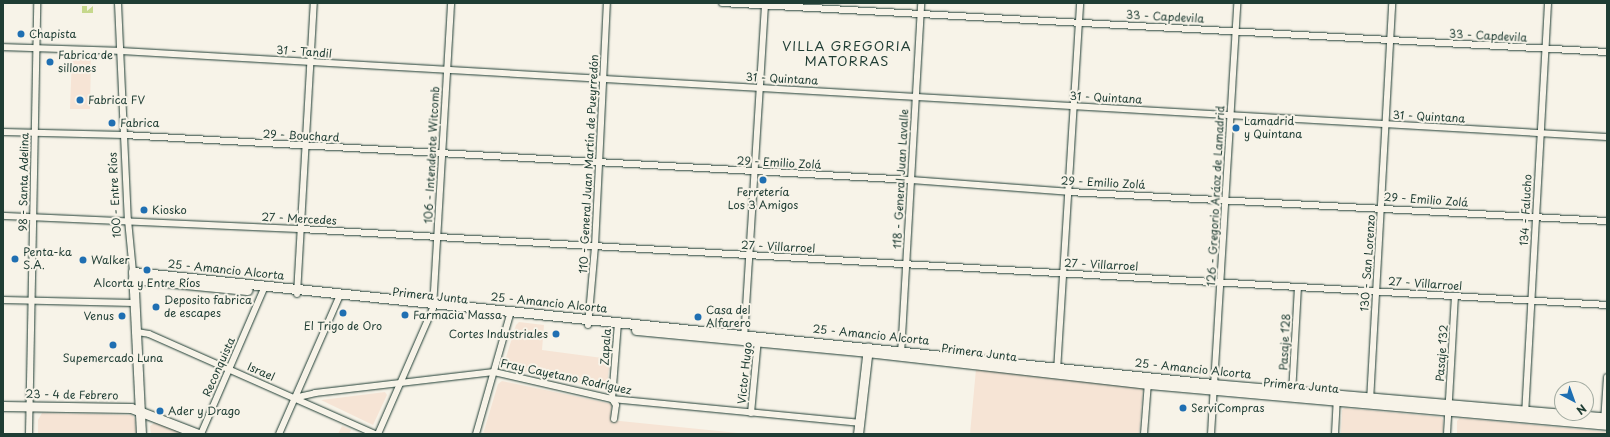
<!DOCTYPE html>
<html>
<head>
<meta charset="utf-8">
<style>
  body { margin:0 }
  #map { position:relative; width:1610px; height:437px; overflow:hidden; background:#f7f3e8; font-family:"Playpen Sans",sans-serif }
  div>[style] { position:absolute }
  .built>* { inset:0; background:#f6e4d5 }
  .green>* { inset:0; background:#c6d88c }
  .roads { filter:drop-shadow(0 0 1px #1f3d34) drop-shadow(0 0 1px #1f3d34) }
  .street>* { height:6px; margin:-3px; padding:0 3px; transform-origin:3px; border-radius:3px; background:#f7f3e8 }
  .secondary>* { height:9px; margin:-4.5px; padding:0 4.5px; transform-origin:4.5px; border-radius:4.5px; background:#f7f3e8 }
  .dots>* { width:11px; height:11px; translate:-50% -50%; box-sizing:border-box; border:2px solid #f7f3e8; border-radius:50% }
  span { translate:-50% -50%; white-space:nowrap; text-align:center; line-height:1.15; -webkit-text-stroke:4px #f7f3e8; paint-order:stroke }
  .street-label { font-size:11px; color:#1f3d34 }
  .poi-label { font-size:11px; color:#1f3d34 }
  .left { translate:0 -50%; text-align:left }
  .right { translate:-100% -50%; text-align:right }
  .quarter-label { font-size:13px; color:#1f3d34; letter-spacing:1px }
  .frame { position:absolute; inset:0; border:4px solid #1f3d34; pointer-events:none }
  .north { position:absolute; left:1554px; top:381px; width:40px; height:40px; box-sizing:border-box; background:#f7f3e8; border:1px solid #a1aaa0; border-radius:50%; rotate:139deg; font-size:11px; font-weight:700; line-height:16px; text-align:center; color:#1f3d34 }
  .north::after { content:''; display:block; margin:auto; width:14px; height:18px; background:#1f6fb2; clip-path:polygon(50% 0,100% 100%,50% 72%,0 100%) }
</style>
</head>
<body>
<div id="map">
  <div class="built">
    <div style="clip-path:polygon(72px 56px,91px 57px,90px 109px,70px 109px)"></div>
    <div style="clip-path:polygon(519px 322px,544px 325px,542px 350px,610px 359px,607px 385px,604px 388px,506px 368px,504px 364px,516px 325px)"></div>
    <div style="clip-path:polygon(976px 369px,1140px 386px,1143px 389px,1139px 434px,970px 434px)"></div>
    <div style="clip-path:polygon(502px 381px,612px 404px,610px 420px,748px 434px,483px 434px,498px 384px)"></div>
    <div style="clip-path:polygon(385px 392px,387px 395px,373px 425px,321px 400px)"></div>
    <div style="clip-path:polygon(1345px 408px,1441px 417px,1443px 420px,1443px 434px,1341px 434px,1342px 410px)"></div>
    <div style="clip-path:polygon(42px 413px,132px 415px,135px 419px,136px 434px,38px 434px,38px 420px)"></div>
    <div style="clip-path:polygon(1460px 418px,1607px 432px,1607px 434px,1457px 434px,1457px 421px)"></div>
    <div style="clip-path:polygon(157px 421px,186px 434px,151px 434px,150px 426px)"></div>
    <div style="clip-path:polygon(342px 426px,351px 430px,349px 434px,338px 434px)"></div>
  </div>
  <div class="green">
    <div style="clip-path:polygon(82px 6px,87px 6px,87px 11px,93px 6px,93px 13px,82px 13px)"></div>
  </div>
  <div class="roads">
    <div class="street">
      <div style="left:118px;top:3px;width:217px;rotate:87.4deg"></div>
      <div style="left:128px;top:220px;width:52px;rotate:84.5deg"></div>
      <div style="left:722px;top:3px;width:886px;rotate:3.17deg"></div>
      <div style="left:3px;top:47px;width:118px;rotate:1.9deg"></div>
      <div style="left:121px;top:51px;width:1488px;rotate:3.31deg"></div>
      <div style="left:3px;top:132px;width:121px;rotate:1.4deg"></div>
      <div style="left:124px;top:135px;width:788px;rotate:3.27deg"></div>
      <div style="left:911px;top:180px;width:158px;rotate:4.3deg"></div>
      <div style="left:1069px;top:192px;width:539px;rotate:3.09deg"></div>
      <div style="left:3px;top:216px;width:298px;rotate:2.5deg"></div>
      <div style="left:301px;top:229px;width:1308px;rotate:3.33deg"></div>
      <div style="left:297px;top:294px;width:291px;rotate:-86.7deg"></div>
      <div style="left:3px;top:300px;width:131px;rotate:1.3deg"></div>
      <div style="left:588px;top:325px;width:79px;rotate:-84.9deg"></div>
      <div style="left:595px;top:246px;width:243px;rotate:-87.2deg"></div>
      <div style="left:137px;top:332px;width:12px;rotate:9deg"></div>
      <div style="left:149px;top:334px;width:247px;rotate:23.9deg"></div>
      <div style="left:744px;top:339px;width:337px;rotate:-86.4deg"></div>
      <div style="left:901px;top:354px;width:352px;rotate:-86.7deg"></div>
      <div style="left:1057px;top:371px;width:369px;rotate:-86.4deg"></div>
      <div style="left:1292px;top:394px;width:107px;rotate:-86.8deg"></div>
      <div style="left:294px;top:398px;width:22px;rotate:-13deg"></div>
      <div style="left:315px;top:393px;width:180px;rotate:-6.7deg"></div>
      <div style="left:494px;top:372px;width:121px;rotate:12.9deg"></div>
      <div style="left:612px;top:399px;width:248px;rotate:5.5deg"></div>
      <div style="left:1370px;top:401px;width:399px;rotate:-86.8deg"></div>
      <div style="left:751px;top:413px;width:74px;rotate:-84.6deg"></div>
      <div style="left:1525px;top:415px;width:413px;rotate:-86.8deg"></div>
      <div style="left:614px;top:419px;width:14px;rotate:-82deg"></div>
      <div style="left:616px;top:405px;width:7px;rotate:-124deg"></div>
      <div style="left:612px;top:399px;width:77px;rotate:-85.5deg"></div>
      <div style="left:1604px;top:422px;width:45px;rotate:-86.2deg"></div>
      <div style="left:29px;top:434px;width:431px;rotate:-88.9deg"></div>
      <div style="left:201px;top:434px;width:161px;rotate:-66.6deg"></div>
      <div style="left:279px;top:434px;width:154px;rotate:-66.3deg"></div>
      <div style="left:378px;top:434px;width:137px;rotate:-66.4deg"></div>
      <div style="left:433px;top:308px;width:306px;rotate:-86.6deg"></div>
      <div style="left:476px;top:434px;width:128px;rotate:-74.1deg"></div>
      <div style="left:1144px;top:434px;width:52px;rotate:-85.6deg"></div>
      <div style="left:1211px;top:434px;width:432px;rotate:-86.5deg"></div>
      <div style="left:1335px;top:434px;width:36px;rotate:-87deg"></div>
      <div style="left:1447px;top:434px;width:137px;rotate:-86.7deg"></div>
    </div>
    <div class="secondary">
      <div style="left:133px;top:279px;width:115px;rotate:5.5deg"></div>
      <div style="left:636px;top:330px;width:232px;rotate:5.4deg"></div>
      <div style="left:867px;top:352px;width:283px;rotate:6.5deg"></div>
      <div style="left:1148px;top:384px;width:461px;rotate:5.1deg"></div>
      <div style="left:3px;top:406px;width:128px;rotate:0.9deg"></div>
      <div style="left:131px;top:408px;width:72px;rotate:21.2deg"></div>
      <div style="left:141px;top:434px;width:162px;rotate:-92.8deg"></div>
      <div style="left:133px;top:272px;width:1087px;rotate:5.92deg"></div>
      <div style="left:1214px;top:384px;width:394px;rotate:4.9deg"></div>
      <div style="left:858px;top:434px;width:87px;rotate:-83.4deg"></div>
    </div>
  </div>
  <div class="dots">
    <div style="left:21px;top:34px;background:#1f6fb2"></div>
    <div style="left:50px;top:62px;background:#1f6fb2"></div>
    <div style="left:80px;top:100px;background:#1f6fb2"></div>
    <div style="left:112px;top:123px;background:#1f6fb2"></div>
    <div style="left:1236px;top:128px;background:#1f6fb2"></div>
    <div style="left:763px;top:180px;background:#1f6fb2"></div>
    <div style="left:144px;top:210px;background:#1f6fb2"></div>
    <div style="left:15px;top:259px;background:#1f6fb2"></div>
    <div style="left:83px;top:260px;background:#1f6fb2"></div>
    <div style="left:147px;top:270px;background:#1f6fb2"></div>
    <div style="left:156px;top:307px;background:#1f6fb2"></div>
    <div style="left:343px;top:313px;background:#1f6fb2"></div>
    <div style="left:405px;top:315px;background:#1f6fb2"></div>
    <div style="left:122px;top:316px;background:#1f6fb2"></div>
    <div style="left:698px;top:317px;background:#1f6fb2"></div>
    <div style="left:556px;top:334px;background:#1f6fb2"></div>
    <div style="left:113px;top:345px;background:#1f6fb2"></div>
    <div style="left:1183px;top:408px;background:#1f6fb2"></div>
    <div style="left:160px;top:411px;background:#1f6fb2"></div>
  </div>
  <div class="street-label">
    <span style="left:1165px;top:17px;rotate:3deg">33 - Capdevila</span>
    <span style="left:1488px;top:36px;rotate:3deg">33 - Capdevila</span>
    <span style="left:304px;top:52px;rotate:4deg">31 - Tandil</span>
    <span style="left:782px;top:79px;rotate:3deg">31 - Quintana</span>
    <span style="left:1106px;top:98px;rotate:3deg">31 - Quintana</span>
    <span style="left:1429px;top:117px;rotate:3deg">31 - Quintana</span>
    <span style="left:301px;top:136px;rotate:3deg">29 - Bouchard</span>
    <span style="left:432px;top:155px;rotate:-87deg">106 - Intendente Witcomb</span>
    <span style="left:779px;top:163px;rotate:3deg">29 - Emilio Zolá</span>
    <span style="left:589px;top:164px;rotate:-87deg">110 - General Juan Martín de Pueyrredón</span>
    <span style="left:901px;top:179px;rotate:-87deg">118 - General Juan Lavalle</span>
    <span style="left:24px;top:182px;rotate:-89deg">98 - Santa Adelina</span>
    <span style="left:1103px;top:183px;rotate:3deg">29 - Emilio Zolá</span>
    <span style="left:115px;top:195px;rotate:-93deg">100 - Entre Ríos</span>
    <span style="left:1216px;top:196px;rotate:-87deg">126 - Gregorio Aráoz de Lamadrid</span>
    <span style="left:1426px;top:200px;rotate:4deg">29 - Emilio Zolá</span>
    <span style="left:1526px;top:210px;rotate:-87deg">134 - Falucho</span>
    <span style="left:299px;top:219px;rotate:3deg">27 - Mercedes</span>
    <span style="left:778px;top:247px;rotate:3deg">27 - Villarroel</span>
    <span style="left:1368px;top:263px;rotate:-86deg">130 - San Lorenzo</span>
    <span style="left:1101px;top:265px;rotate:3deg">27 - Villarroel</span>
    <span style="left:226px;top:270px;rotate:6deg">25 - Amancio Alcorta</span>
    <span style="left:1425px;top:284px;rotate:4deg">27 - Villarroel</span>
    <span style="left:430px;top:296px;rotate:6deg">Primera Junta</span>
    <span style="left:549px;top:303px;rotate:6deg">25 - Amancio Alcorta</span>
    <span style="left:871px;top:335px;rotate:6deg">25 - Amancio Alcorta</span>
    <span style="left:1285px;top:342px;rotate:-87deg">Pasaje 128</span>
    <span style="left:606px;top:347px;rotate:-86deg">Zapala</span>
    <span style="left:979px;top:353px;rotate:7deg">Primera Junta</span>
    <span style="left:1442px;top:353px;rotate:-86deg">Pasaje 132</span>
    <span style="left:219px;top:367px;rotate:-66deg">Reconquista</span>
    <span style="left:1193px;top:369px;rotate:6deg">25 - Amancio Alcorta</span>
    <span style="left:261px;top:372px;rotate:24deg">Israel</span>
    <span style="left:745px;top:373px;rotate:-84deg">Victor Hugo</span>
    <span style="left:566px;top:377px;rotate:12deg">Fray Cayetano Rodríguez</span>
    <span style="left:1301px;top:386px;rotate:5deg">Primera Junta</span>
    <span style="left:72px;top:395px;rotate:1deg">23 - 4 de Febrero</span>
  </div>
  <div class="poi-label">
    <span class="left" style="left:29px;top:34px">Chapista</span>
    <span class="left" style="left:58px;top:62px">Fabrica de<br>sillones</span>
    <span class="left" style="left:88px;top:100px">Fabrica FV</span>
    <span class="left" style="left:1244px;top:128px">Lamadrid<br>y Quintana</span>
    <span class="left" style="left:120px;top:123px">Fabrica</span>
    <span style="left:763px;top:199px">Ferretería<br>Los 3 Amigos</span>
    <span class="left" style="left:152px;top:210px">Kiosko</span>
    <span class="left" style="left:23px;top:259px">Penta-ka<br>S.A.</span>
    <span class="left" style="left:91px;top:260px">Walker</span>
    <span style="left:147px;top:283px">Alcorta y Entre Ríos</span>
    <span class="left" style="left:164px;top:307px">Deposito fabrica<br>de escapes</span>
    <span class="left" style="left:706px;top:317px">Casa del<br>Alfarero</span>
    <span class="left" style="left:413px;top:315px">Farmacia Massa</span>
    <span class="right" style="left:114px;top:316px">Venus</span>
    <span style="left:343px;top:326px">El Trigo de Oro</span>
    <span class="right" style="left:548px;top:334px">Cortes Industriales</span>
    <span style="left:113px;top:358px">Supemercado Luna</span>
    <span class="left" style="left:1191px;top:408px">ServiCompras</span>
    <span class="left" style="left:168px;top:411px">Ader y Drago</span>
  </div>
  <div class="quarter-label">
    <span style="left:847px;top:54px">VILLA GREGORIA<br>MATORRAS</span>
  </div>
  <div class="frame"></div>
  <div class="north">N</div>
</div>
</body>
</html>
